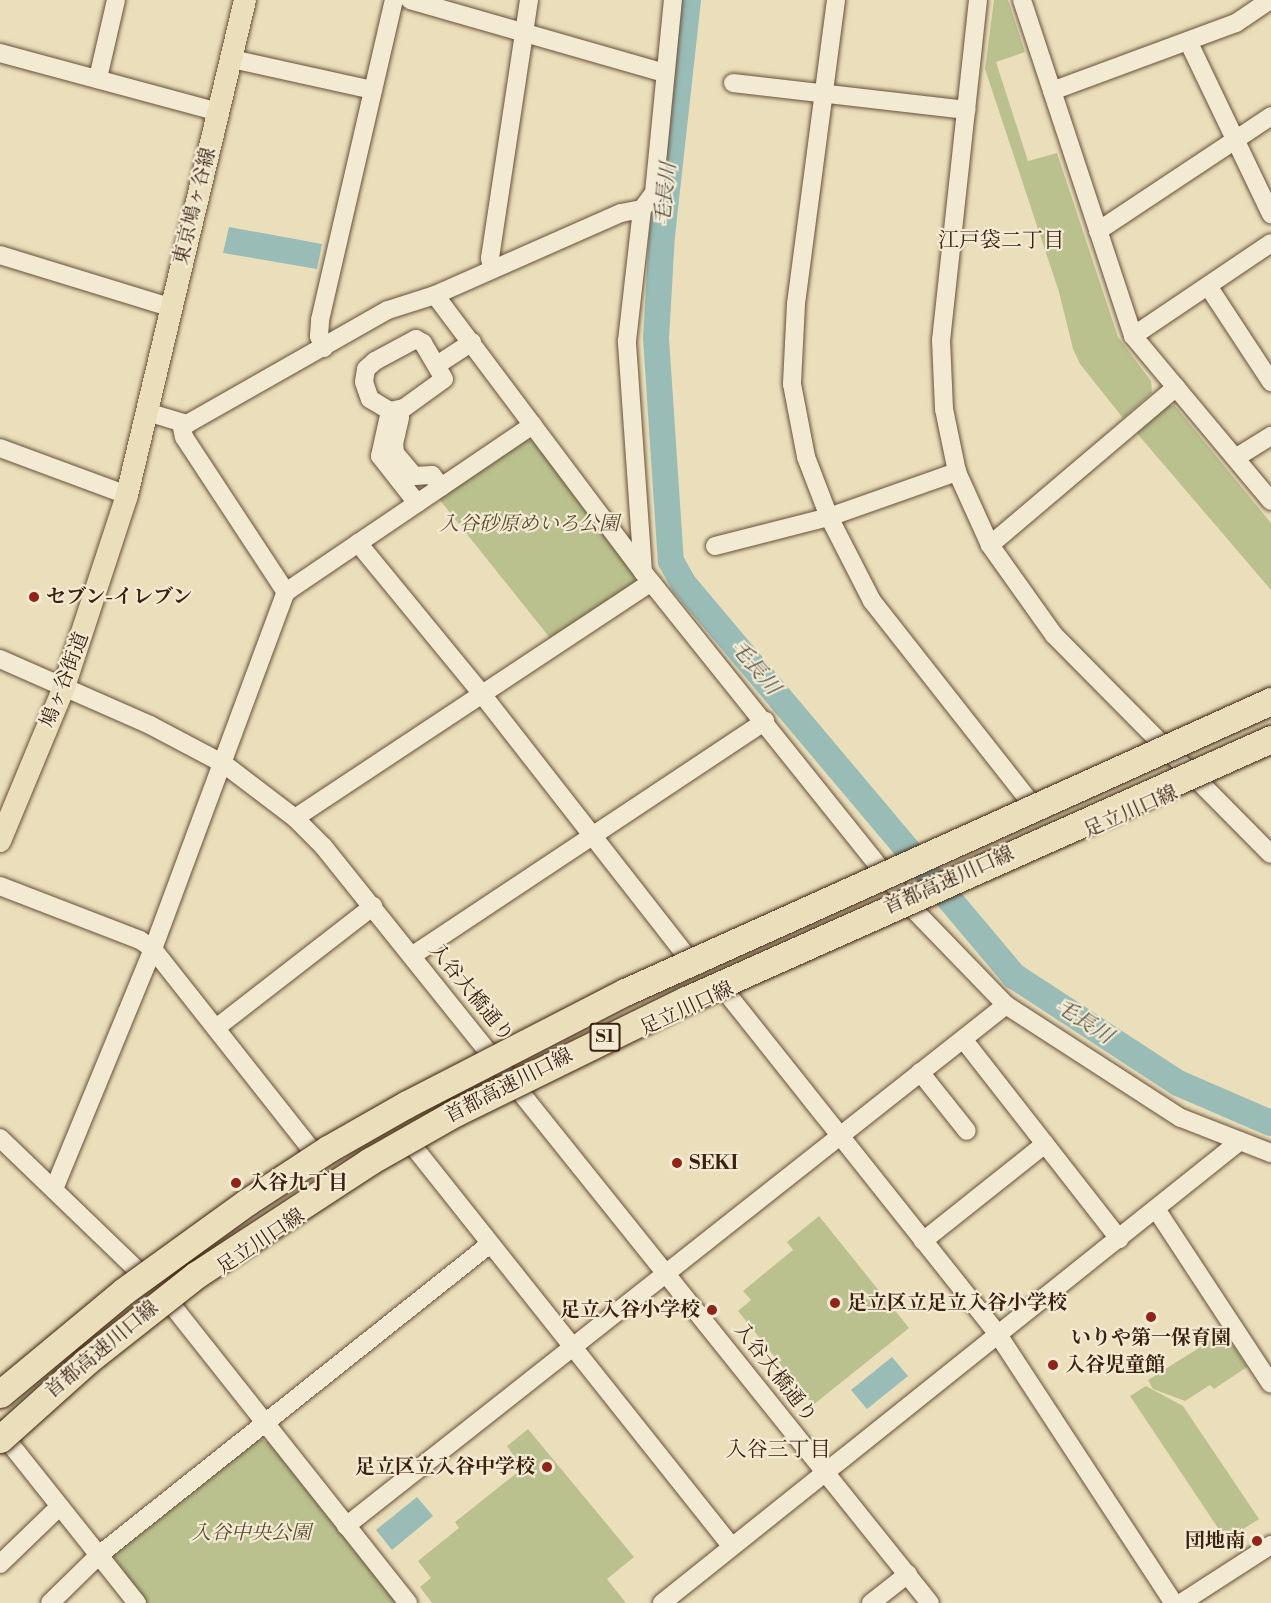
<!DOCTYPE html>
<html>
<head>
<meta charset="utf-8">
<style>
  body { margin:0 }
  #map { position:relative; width:1271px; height:1603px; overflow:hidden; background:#ebdfbb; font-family:"Libre Bodoni","Noto Serif JP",serif }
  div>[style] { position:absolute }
  .green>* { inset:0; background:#bac18e }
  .water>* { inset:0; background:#99bcb7 }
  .river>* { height:26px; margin:-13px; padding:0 13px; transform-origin:13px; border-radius:13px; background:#99bcb7 }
  .roads { filter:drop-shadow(0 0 2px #68503a) drop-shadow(0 0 2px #68503a) }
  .minor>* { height:18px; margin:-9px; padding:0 9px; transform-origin:9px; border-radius:9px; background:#f2ead3 }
  .major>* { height:22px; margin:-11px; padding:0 11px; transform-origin:11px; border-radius:11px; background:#ebdfbb }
  .bridges { filter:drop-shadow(0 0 2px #3c210f) drop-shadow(0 0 2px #3c210f) }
  .highway-bridge>* { height:27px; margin:-13.5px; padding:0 13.5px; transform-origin:13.5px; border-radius:13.5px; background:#ebdfbb }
  .dots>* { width:16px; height:16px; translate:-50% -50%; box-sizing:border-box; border:3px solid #f2ead3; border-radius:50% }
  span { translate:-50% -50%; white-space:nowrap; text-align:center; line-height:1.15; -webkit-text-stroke:4.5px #f2ead3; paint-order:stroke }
  .shield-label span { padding:2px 4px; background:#f2ead3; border:2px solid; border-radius:4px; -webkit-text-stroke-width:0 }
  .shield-label { font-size:18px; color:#3c210f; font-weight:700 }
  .street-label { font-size:20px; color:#3c210f }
  .park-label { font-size:20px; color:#5c492f; font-style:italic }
  .poi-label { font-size:20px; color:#3c210f; font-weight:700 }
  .left { translate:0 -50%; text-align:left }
  .right { translate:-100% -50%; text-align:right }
  .water-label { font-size:21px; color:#585041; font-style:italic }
  .neighbourhood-label { font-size:21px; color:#3c210f }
</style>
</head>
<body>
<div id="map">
  <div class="green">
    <div style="clip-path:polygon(994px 0,1008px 0,1025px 52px,996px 62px,1028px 161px,1057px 153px,1118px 337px,1151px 381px,1152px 393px,1123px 418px,1080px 364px,1073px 349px,1059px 292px,985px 69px)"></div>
    <div style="clip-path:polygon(1165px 405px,1175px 406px,1271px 523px,1271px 590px,1135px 431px)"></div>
    <div style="clip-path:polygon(525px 439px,534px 442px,635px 574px,634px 585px,550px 638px,439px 499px)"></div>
    <div style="clip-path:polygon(819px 1216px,909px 1328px,813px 1405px,738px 1311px,751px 1300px,743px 1291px,793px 1250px,787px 1242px)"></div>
    <div style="clip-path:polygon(1224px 1332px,1247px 1367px,1214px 1389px,1210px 1385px,1185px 1401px,1153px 1389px,1148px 1380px)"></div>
    <div style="clip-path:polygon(1146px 1386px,1183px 1406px,1259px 1519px,1226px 1540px,1130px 1396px)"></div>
    <div style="clip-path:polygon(528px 1429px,634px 1557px,607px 1579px,626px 1603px,432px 1603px,420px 1587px,431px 1578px,418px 1561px,459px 1528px,455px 1522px,523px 1468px,507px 1446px)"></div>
    <div style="clip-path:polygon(258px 1439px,269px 1442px,397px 1603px,146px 1603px,111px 1553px)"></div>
  </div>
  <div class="water">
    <div style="clip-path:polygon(229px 227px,322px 244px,317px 269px,223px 253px)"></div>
    <div style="clip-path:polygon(892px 1357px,908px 1376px,867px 1409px,851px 1390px)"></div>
    <div style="clip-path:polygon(417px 1497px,433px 1516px,392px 1550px,376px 1530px)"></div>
  </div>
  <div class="river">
    <div style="left:688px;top:0;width:236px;rotate:96.3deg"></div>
    <div style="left:662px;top:235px;width:103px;rotate:93.3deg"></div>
    <div style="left:656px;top:338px;width:224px;rotate:86.2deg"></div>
    <div style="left:671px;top:561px;width:25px;rotate:61deg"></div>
    <div style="left:683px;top:583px;width:514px;rotate:49.89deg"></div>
    <div style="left:1014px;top:976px;width:196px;rotate:33.1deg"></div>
    <div style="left:1178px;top:1083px;width:101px;rotate:23.3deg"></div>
  </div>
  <div class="roads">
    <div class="minor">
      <div style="left:410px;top:0;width:265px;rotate:16deg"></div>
      <div style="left:836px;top:0;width:307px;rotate:97.5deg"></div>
      <div style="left:796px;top:304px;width:80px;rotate:92.9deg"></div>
      <div style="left:792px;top:384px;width:74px;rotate:79.1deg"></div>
      <div style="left:806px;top:457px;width:64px;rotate:69deg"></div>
      <div style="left:829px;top:517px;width:94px;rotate:62.9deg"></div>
      <div style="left:872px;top:601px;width:252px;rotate:51.8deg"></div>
      <div style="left:978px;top:0;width:342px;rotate:96.2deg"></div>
      <div style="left:941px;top:340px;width:69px;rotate:87.5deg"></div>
      <div style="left:944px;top:409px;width:64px;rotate:78.3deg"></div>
      <div style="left:957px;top:472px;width:80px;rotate:65.7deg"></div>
      <div style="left:990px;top:545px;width:110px;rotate:54.6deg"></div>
      <div style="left:1054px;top:635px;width:308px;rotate:45.3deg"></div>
      <div style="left:1022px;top:0;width:354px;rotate:71.7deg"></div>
      <div style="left:1133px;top:336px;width:215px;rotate:50.1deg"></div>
      <div style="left:1188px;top:41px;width:192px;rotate:64.4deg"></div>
      <div style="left:0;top:53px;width:227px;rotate:15.1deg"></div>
      <div style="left:232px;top:59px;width:144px;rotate:12.4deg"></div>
      <div style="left:98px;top:78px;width:80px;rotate:-77deg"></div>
      <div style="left:733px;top:83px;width:235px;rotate:6.6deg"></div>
      <div style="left:1052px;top:91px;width:196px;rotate:-20.3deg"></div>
      <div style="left:1236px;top:23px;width:41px;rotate:-34.1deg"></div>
      <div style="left:1098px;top:231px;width:208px;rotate:-33.6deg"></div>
      <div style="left:0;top:255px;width:177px;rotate:17.1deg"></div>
      <div style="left:492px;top:269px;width:11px;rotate:-100deg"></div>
      <div style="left:490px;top:258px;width:261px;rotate:-81.4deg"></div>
      <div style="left:1208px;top:286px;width:115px;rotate:56.7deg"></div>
      <div style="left:435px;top:295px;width:346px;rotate:53.1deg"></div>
      <div style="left:643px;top:572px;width:432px;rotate:51.3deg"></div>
      <div style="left:913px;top:909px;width:134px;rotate:45.9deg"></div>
      <div style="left:1006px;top:1005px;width:208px;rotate:32.9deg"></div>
      <div style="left:1181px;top:1118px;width:97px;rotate:21.3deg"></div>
      <div style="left:1133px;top:336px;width:166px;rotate:-34deg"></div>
      <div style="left:324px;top:348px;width:13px;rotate:-113deg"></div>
      <div style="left:319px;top:336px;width:16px;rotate:-86deg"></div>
      <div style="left:320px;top:320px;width:328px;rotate:-77deg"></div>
      <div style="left:437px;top:365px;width:42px;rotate:-33.3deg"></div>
      <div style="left:390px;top:411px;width:14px;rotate:-12deg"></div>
      <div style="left:404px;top:408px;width:49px;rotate:-35.9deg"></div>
      <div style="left:444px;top:379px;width:42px;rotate:-120.3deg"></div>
      <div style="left:423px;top:343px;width:8px;rotate:-150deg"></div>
      <div style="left:416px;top:339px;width:47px;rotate:151.8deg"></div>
      <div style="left:375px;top:361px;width:12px;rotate:138deg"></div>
      <div style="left:366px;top:369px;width:13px;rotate:99deg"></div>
      <div style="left:364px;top:382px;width:18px;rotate:71deg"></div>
      <div style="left:370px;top:399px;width:23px;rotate:31deg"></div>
      <div style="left:390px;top:411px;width:46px;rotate:102.5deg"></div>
      <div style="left:380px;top:456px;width:60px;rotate:51.8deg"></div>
      <div style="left:147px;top:412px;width:42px;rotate:16.7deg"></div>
      <div style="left:187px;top:424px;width:231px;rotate:-29.6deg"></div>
      <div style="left:388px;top:310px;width:49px;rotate:-17.7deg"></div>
      <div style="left:435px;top:295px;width:203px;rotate:-23.8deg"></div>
      <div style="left:621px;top:213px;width:21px;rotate:-11deg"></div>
      <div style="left:400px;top:418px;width:26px;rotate:103deg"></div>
      <div style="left:394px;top:443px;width:10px;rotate:84deg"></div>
      <div style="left:395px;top:453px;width:30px;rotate:50deg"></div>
      <div style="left:414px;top:476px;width:18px;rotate:-3deg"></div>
      <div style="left:432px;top:475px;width:15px;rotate:53deg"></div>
      <div style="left:181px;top:423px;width:14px;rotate:78deg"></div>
      <div style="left:184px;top:437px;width:186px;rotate:56.7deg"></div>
      <div style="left:0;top:448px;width:135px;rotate:20.3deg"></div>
      <div style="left:1237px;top:457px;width:40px;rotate:-32deg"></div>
      <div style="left:358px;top:543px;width:194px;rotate:50.6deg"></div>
      <div style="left:481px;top:693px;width:330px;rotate:52deg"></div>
      <div style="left:990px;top:545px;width:244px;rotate:-40.3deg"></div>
      <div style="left:715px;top:546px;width:118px;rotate:-14.3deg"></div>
      <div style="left:829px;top:517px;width:136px;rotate:-19.4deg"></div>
      <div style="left:643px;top:572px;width:232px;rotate:-94deg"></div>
      <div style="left:627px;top:341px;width:133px;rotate:-83.5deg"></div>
      <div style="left:642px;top:209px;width:20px;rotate:-53deg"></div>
      <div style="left:654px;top:193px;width:194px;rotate:-84.4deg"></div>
      <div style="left:0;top:659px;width:164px;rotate:23.7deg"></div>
      <div style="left:150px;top:725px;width:84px;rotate:27.8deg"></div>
      <div style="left:224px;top:764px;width:89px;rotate:37.3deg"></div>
      <div style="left:295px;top:818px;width:40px;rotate:45deg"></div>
      <div style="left:323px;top:846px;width:970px;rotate:51.28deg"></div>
      <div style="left:295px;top:818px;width:427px;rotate:-33.5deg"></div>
      <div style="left:0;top:886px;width:150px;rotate:21.1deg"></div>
      <div style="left:140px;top:940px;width:16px;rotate:35deg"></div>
      <div style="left:153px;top:949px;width:255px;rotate:51.7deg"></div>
      <div style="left:413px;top:955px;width:423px;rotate:-33.6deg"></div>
      <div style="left:725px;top:991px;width:441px;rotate:51.5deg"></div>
      <div style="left:999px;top:1336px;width:319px;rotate:56.8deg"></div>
      <div style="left:216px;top:1028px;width:199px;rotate:-37.8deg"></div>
      <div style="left:963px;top:1039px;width:254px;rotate:52deg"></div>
      <div style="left:920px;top:1072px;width:75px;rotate:51.5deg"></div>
      <div style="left:0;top:1138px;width:187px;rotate:43.9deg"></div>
      <div style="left:413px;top:1146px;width:512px;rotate:51.5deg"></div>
      <div style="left:54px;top:1189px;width:260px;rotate:-67.6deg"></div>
      <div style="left:153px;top:949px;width:381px;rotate:-69.6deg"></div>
      <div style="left:286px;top:592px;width:298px;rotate:-34.1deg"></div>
      <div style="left:1156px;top:1209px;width:209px;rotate:56.7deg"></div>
      <div style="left:923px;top:1241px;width:156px;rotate:-38.5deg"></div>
      <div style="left:171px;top:1304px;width:382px;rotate:51.6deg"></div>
      <div style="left:0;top:1431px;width:220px;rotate:51.5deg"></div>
      <div style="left:346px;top:1526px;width:841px;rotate:-38.29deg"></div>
      <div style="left:0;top:1564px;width:82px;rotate:-44deg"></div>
      <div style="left:50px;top:1603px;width:69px;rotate:-44.4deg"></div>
      <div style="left:99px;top:1555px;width:498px;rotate:-38.5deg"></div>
      <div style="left:662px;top:1603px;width:740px;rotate:-38.64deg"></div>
      <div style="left:871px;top:1603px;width:47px;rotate:-38.1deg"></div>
      <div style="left:1181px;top:1603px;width:107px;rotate:-32.8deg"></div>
    </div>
    <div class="major">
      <div style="left:0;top:841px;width:167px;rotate:-67.4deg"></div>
      <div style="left:64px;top:687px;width:202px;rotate:-71.8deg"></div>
      <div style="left:127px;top:495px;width:509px;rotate:-76.59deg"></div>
    </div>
  </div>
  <div class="bridges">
    <div class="highway-bridge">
      <div style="left:0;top:1394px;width:161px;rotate:-39.7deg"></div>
      <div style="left:124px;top:1291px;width:152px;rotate:-35.9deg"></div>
      <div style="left:247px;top:1202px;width:97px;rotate:-33.2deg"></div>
      <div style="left:328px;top:1149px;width:91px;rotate:-29.7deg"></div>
      <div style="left:407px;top:1104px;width:245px;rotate:-27.2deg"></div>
      <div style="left:625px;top:992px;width:709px;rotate:-24.25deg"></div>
      <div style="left:0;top:1439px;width:117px;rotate:-41.9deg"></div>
      <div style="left:87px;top:1361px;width:139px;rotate:-38.3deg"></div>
      <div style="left:196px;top:1275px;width:208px;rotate:-33.2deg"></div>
      <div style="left:370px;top:1161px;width:98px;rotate:-29.5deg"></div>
      <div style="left:455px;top:1113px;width:257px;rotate:-26.1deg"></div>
      <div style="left:686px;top:1000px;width:641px;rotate:-24.04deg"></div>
    </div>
  </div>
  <div class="dots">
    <div style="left:34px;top:597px;background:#8f2418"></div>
    <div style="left:677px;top:1163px;background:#8f2418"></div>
    <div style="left:236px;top:1183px;background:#8f2418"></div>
    <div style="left:835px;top:1303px;background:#8f2418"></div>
    <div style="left:712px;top:1310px;background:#8f2418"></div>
    <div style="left:1151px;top:1317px;background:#8f2418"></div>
    <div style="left:1053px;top:1365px;background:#8f2418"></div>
    <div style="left:547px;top:1467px;background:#8f2418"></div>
    <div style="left:1257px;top:1541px;background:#8f2418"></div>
  </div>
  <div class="shield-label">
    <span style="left:605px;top:1037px">S1</span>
  </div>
  <div class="street-label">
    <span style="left:195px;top:206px;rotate:-76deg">東京鳩ヶ谷線</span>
    <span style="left:65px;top:680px;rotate:-69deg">鳩ヶ谷街道</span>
    <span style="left:1131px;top:812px;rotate:-24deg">足立川口線</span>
    <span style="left:949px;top:881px;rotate:-24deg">首都高速川口線</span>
    <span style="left:471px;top:993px;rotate:51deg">入谷大橋通り</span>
    <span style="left:687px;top:1009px;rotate:-25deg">足立川口線</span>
    <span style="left:509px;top:1086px;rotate:-27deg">首都高速川口線</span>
    <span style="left:261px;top:1242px;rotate:-34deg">足立川口線</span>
    <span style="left:102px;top:1350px;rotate:-40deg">首都高速川口線</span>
    <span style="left:775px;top:1373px;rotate:52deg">入谷大橋通り</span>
  </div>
  <div class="park-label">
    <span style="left:529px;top:524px">入谷砂原めいろ公園</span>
    <span style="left:251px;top:1533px">入谷中央公園</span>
  </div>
  <div class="poi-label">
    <span class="left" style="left:46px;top:597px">セブン-イレブン</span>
    <span class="left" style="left:689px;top:1163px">SEKI</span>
    <span class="left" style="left:248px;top:1183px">入谷九丁目</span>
    <span class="left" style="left:847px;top:1303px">足立区立足立入谷小学校</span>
    <span class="right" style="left:700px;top:1310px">足立入谷小学校</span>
    <span style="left:1151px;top:1338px">いりや第一保育園</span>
    <span class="left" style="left:1065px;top:1365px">入谷児童館</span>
    <span class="right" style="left:535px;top:1467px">足立区立入谷中学校</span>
    <span class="right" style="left:1245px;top:1541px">団地南</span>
  </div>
  <div class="water-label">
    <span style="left:666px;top:194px;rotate:-84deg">毛長川</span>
    <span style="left:755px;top:668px;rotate:50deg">毛長川</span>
    <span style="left:1084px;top:1022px;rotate:33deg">毛長川</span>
  </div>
  <div class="neighbourhood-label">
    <span style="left:1001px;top:241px">江戸袋二丁目</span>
    <span style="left:778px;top:1450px">入谷三丁目</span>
  </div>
</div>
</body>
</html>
